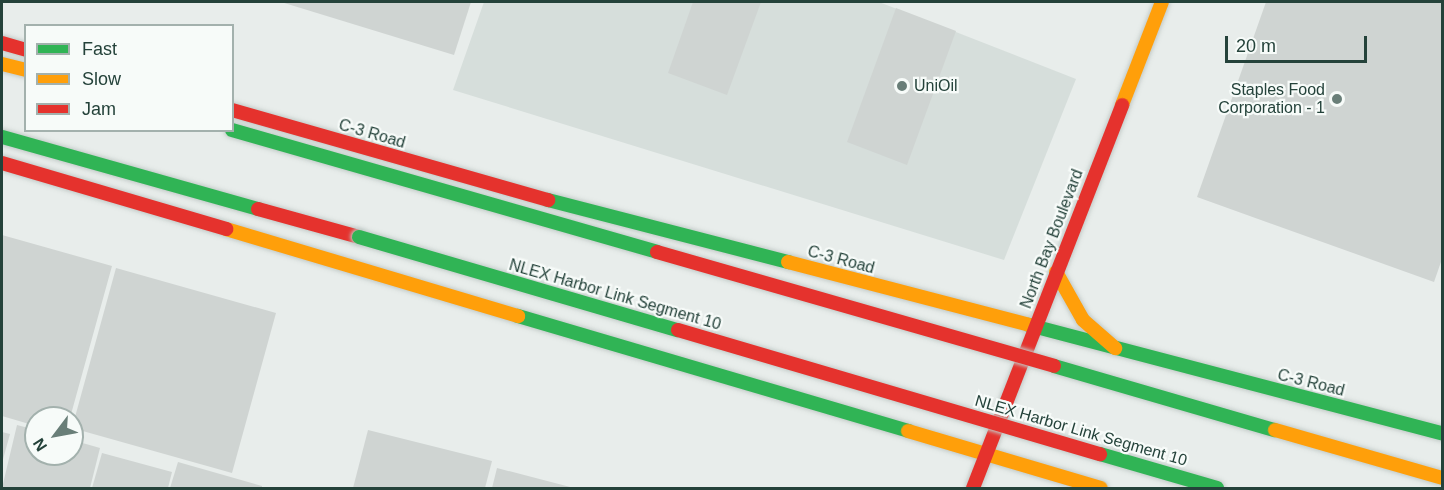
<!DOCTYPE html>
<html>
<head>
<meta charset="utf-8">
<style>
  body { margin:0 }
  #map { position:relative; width:1444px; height:490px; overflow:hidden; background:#e8edeb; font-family:Arial,sans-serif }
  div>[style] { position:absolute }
  .built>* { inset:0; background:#d6dedb }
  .building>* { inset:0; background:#cfd4d2 }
  .roads { filter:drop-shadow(0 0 2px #c3cbc8) drop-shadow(0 0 2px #c3cbc8) }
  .fast>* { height:14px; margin:-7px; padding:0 7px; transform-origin:7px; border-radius:7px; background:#30b455 }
  .slow>* { height:14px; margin:-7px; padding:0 7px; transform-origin:7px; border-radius:7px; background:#ff9f0a }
  .jam>* { height:14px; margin:-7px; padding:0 7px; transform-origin:7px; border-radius:7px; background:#e5322d }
  .bridges { filter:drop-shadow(0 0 2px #c3ccc9) drop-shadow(0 0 2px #c3ccc9) }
  .fast-bridge>* { height:14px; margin:-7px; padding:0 7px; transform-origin:7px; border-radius:7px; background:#30b455 }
  .slow-bridge>* { height:14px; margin:-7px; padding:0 7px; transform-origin:7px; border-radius:7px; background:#ff9f0a }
  .jam-bridge>* { height:14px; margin:-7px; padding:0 7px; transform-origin:7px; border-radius:7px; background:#e5322d }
  .dots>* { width:16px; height:16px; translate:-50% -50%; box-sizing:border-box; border:3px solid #f7fbf9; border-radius:50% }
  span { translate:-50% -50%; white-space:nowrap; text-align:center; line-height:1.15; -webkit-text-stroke:4.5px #f7fbf9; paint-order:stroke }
  .poi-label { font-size:16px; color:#24423a }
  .left { translate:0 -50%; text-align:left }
  .right { translate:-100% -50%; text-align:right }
  .street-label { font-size:16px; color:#24423a }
  .frame { position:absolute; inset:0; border:3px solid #24423a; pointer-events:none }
  .legend { position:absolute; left:24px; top:24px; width:210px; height:108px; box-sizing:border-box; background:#f7fbf9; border:2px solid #a3b1ad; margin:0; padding:8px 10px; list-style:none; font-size:18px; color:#24423a }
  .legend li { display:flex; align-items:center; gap:12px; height:30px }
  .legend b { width:30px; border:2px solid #a3b1ad }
  .north { position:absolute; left:24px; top:406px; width:60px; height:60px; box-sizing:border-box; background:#f7fbf9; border:2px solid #a3b1ad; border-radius:50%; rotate:238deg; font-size:16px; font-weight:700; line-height:24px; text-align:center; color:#24423a }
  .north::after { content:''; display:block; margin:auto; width:21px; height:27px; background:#697e78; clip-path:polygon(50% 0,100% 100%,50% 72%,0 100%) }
  .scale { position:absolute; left:1225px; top:36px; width:142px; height:27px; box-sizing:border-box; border:3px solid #24423a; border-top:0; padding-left:8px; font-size:18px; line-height:21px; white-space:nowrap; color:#24423a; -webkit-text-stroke:4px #f7fbf9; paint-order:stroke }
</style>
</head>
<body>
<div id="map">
  <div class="built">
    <div style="clip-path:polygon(484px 2px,879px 2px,1076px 79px,1004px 260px,453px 90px)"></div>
  </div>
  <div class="building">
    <div style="clip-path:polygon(281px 2px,471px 2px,454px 55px)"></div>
    <div style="clip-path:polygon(693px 2px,761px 2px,727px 95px,668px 73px)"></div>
    <div style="clip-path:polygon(1266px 2px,1442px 2px,1442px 259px,1434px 282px,1197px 197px)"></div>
    <div style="clip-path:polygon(896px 8px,956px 31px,907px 165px,847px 142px)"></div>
    <div style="clip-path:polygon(2px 235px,112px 266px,70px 418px,36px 418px,36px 426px,2px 416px)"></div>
    <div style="clip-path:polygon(116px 268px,276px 313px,232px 473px,72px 428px)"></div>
    <div style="clip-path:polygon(17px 425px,36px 430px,36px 454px,72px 454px,72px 440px,100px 448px,90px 488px,2px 488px)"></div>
    <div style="clip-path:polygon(368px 430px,492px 461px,485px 488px,353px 488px)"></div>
    <div style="clip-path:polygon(2px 432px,10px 434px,2px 463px)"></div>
    <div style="clip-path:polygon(102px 453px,172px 472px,168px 488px,92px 488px)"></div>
    <div style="clip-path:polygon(178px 462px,262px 486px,262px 488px,170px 488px)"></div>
    <div style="clip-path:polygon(497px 468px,574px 488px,492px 488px)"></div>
  </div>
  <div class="roads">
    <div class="fast">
      <div style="left:2px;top:137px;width:266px;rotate:15.7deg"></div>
      <div style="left:548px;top:200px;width:248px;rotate:14.5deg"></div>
      <div style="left:518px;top:316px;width:407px;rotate:16.4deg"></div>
      <div style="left:1029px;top:325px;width:427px;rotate:14.7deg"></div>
    </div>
    <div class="slow">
      <div style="left:2px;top:64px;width:25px;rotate:14deg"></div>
      <div style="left:1122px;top:105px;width:110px;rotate:-68.8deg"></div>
      <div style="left:226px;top:229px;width:305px;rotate:16.6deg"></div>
      <div style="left:788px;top:262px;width:249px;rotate:14.6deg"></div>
      <div style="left:1056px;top:272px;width:55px;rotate:60.6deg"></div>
      <div style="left:1083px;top:320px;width:43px;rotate:41.2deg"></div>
      <div style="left:908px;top:431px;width:201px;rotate:16.5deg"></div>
    </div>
    <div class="jam">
      <div style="left:2px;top:43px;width:25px;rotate:16deg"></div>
      <div style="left:232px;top:110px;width:329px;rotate:15.9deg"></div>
      <div style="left:2px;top:163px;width:234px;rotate:16.4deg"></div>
      <div style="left:258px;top:209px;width:105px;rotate:15.5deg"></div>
      <div style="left:973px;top:488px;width:411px;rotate:-68.7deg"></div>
    </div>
  </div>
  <div class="bridges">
    <div class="fast-bridge">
      <div style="left:232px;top:130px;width:442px;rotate:16deg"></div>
      <div style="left:359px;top:237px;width:332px;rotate:16.3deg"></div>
      <div style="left:1054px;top:366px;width:230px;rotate:16.2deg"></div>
      <div style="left:1100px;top:454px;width:122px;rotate:16.2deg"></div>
    </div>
    <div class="slow-bridge">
      <div style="left:1275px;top:430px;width:174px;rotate:16deg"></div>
    </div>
    <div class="jam-bridge">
      <div style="left:657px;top:252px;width:413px;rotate:16deg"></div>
      <div style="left:678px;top:330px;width:440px;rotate:16.4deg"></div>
    </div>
  </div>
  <div class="dots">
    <div style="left:902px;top:86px;background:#697e78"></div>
    <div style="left:1337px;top:99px;background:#697e78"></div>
  </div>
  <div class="poi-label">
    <span class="left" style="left:914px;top:86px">UniOil</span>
    <span class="right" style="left:1325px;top:99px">Staples Food<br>Corporation - 1</span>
  </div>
  <div class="street-label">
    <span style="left:372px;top:134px;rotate:16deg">C-3 Road</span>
    <span style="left:1052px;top:239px;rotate:-69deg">North Bay Boulevard</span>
    <span style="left:841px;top:260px;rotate:15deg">C-3 Road</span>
    <span style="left:615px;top:295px;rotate:16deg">NLEX Harbor Link Segment 10</span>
    <span style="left:1311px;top:383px;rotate:14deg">C-3 Road</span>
    <span style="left:1081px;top:431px;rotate:16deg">NLEX Harbor Link Segment 10</span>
  </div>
  <div class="frame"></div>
  <ul class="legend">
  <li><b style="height:8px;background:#30b455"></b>Fast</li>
  <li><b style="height:8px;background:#ff9f0a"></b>Slow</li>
  <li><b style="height:8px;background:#e5322d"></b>Jam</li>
  </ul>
  <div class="north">N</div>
  <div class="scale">20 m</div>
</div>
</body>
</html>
